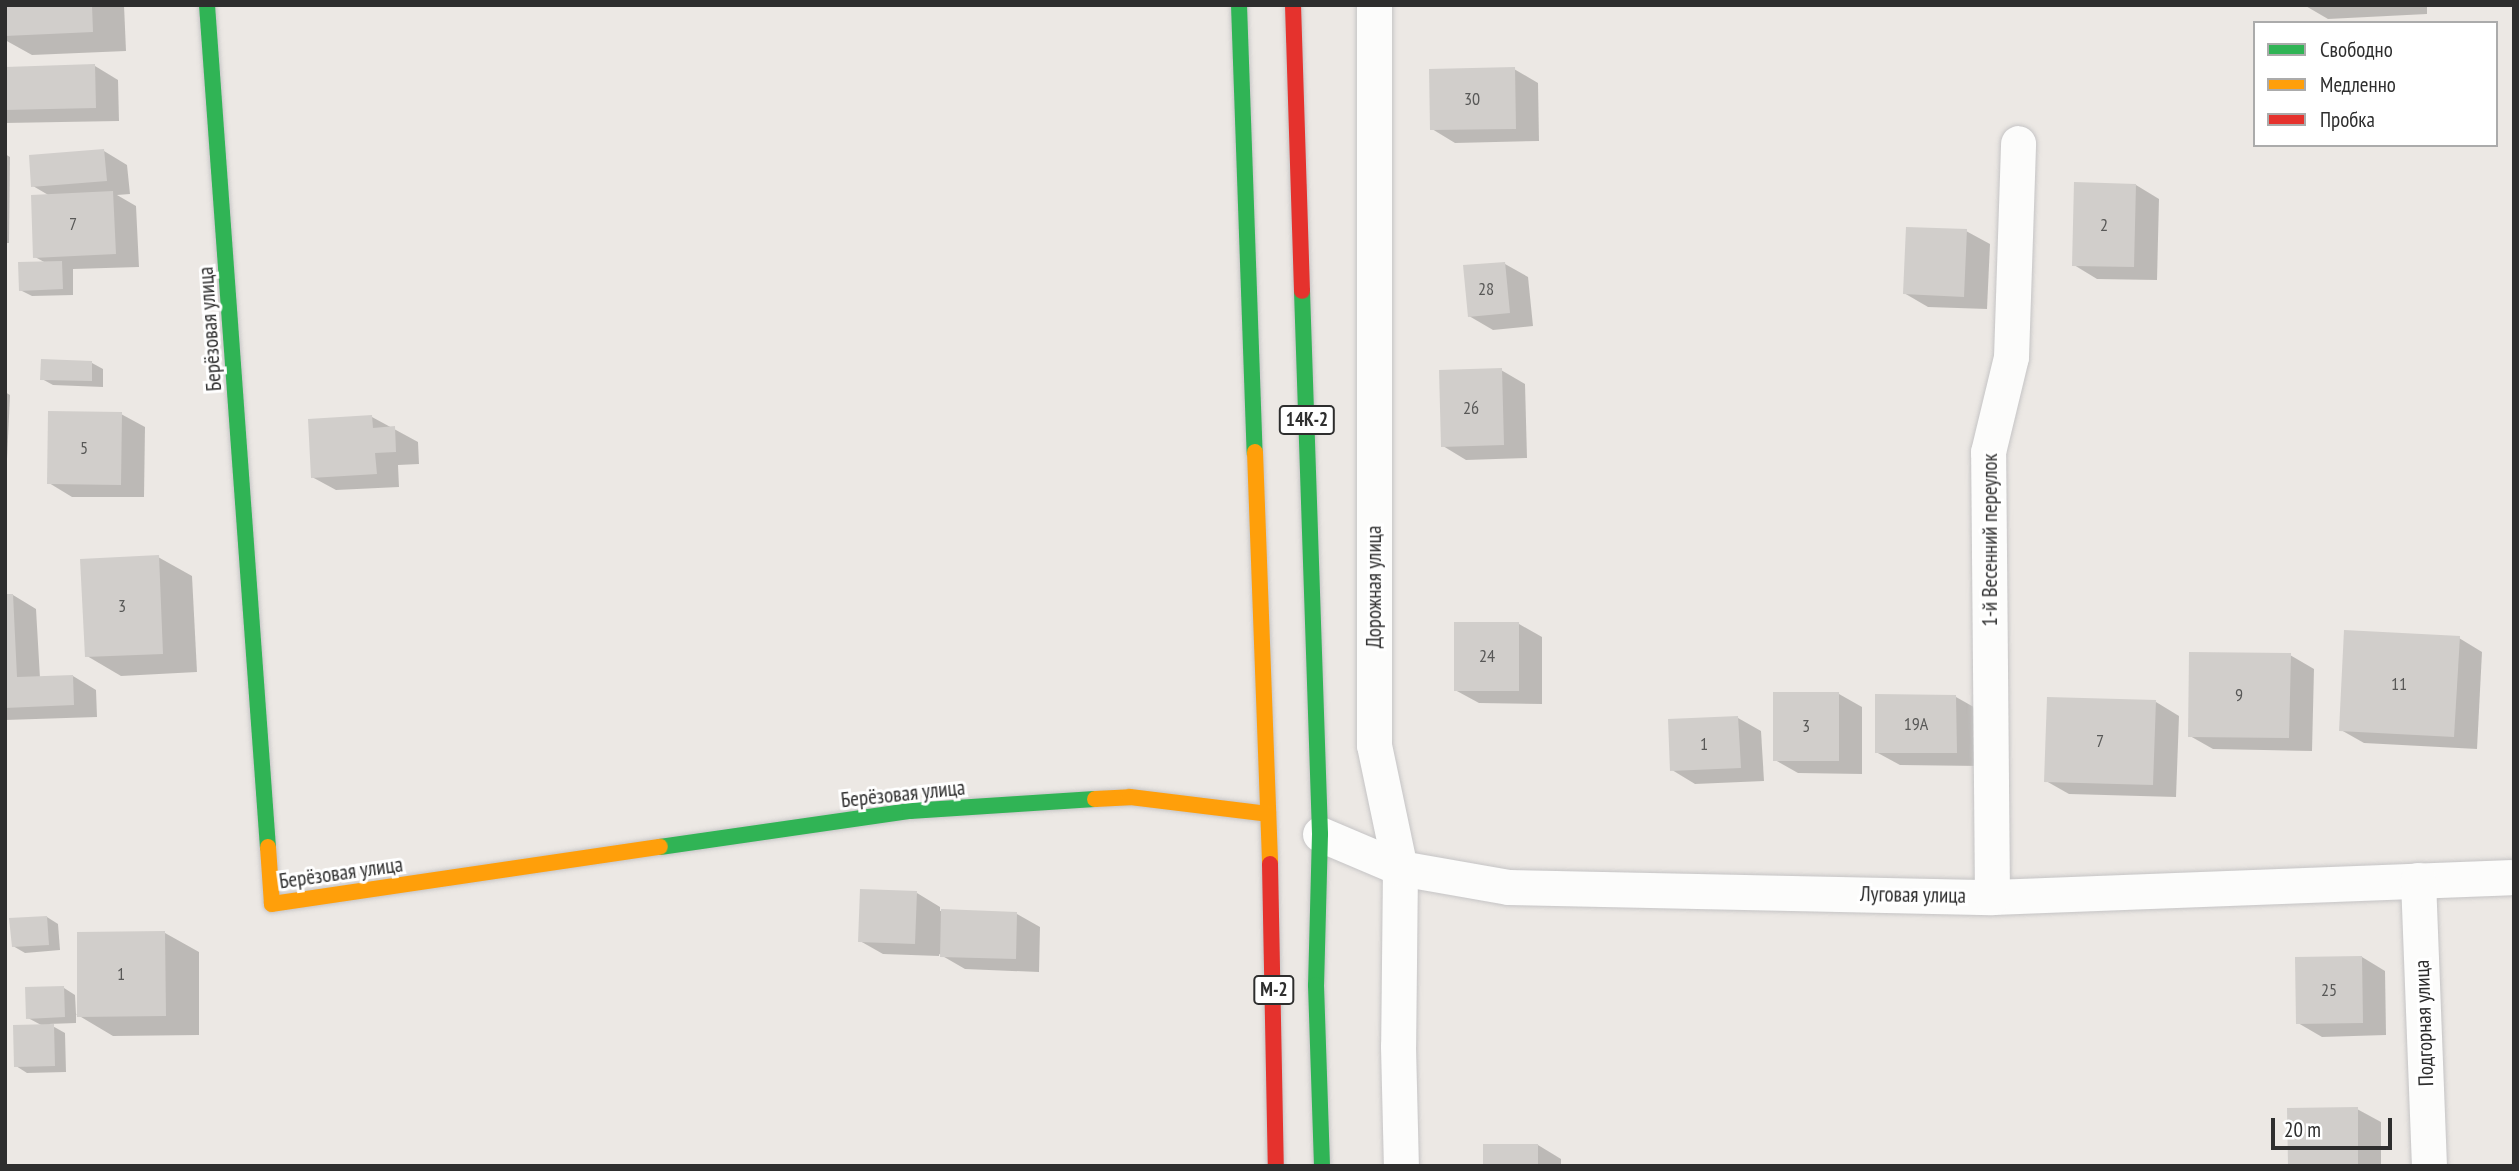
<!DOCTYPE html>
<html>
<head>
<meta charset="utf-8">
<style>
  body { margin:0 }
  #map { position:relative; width:2519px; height:1171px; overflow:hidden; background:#ece8e4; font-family:"PT Sans Narrow",sans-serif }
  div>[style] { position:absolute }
  .shadow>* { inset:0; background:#0003 }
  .building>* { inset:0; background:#d1cecb }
  .roads { filter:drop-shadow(0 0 2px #c5c4c5) drop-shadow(0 0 2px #c5c4c5) }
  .street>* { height:35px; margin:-17.5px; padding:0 17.5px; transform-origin:17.5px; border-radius:17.5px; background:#fcfcfb }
  .fast>* { height:16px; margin:-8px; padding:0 8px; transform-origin:8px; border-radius:8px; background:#30b455 }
  .slow>* { height:16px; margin:-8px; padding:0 8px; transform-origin:8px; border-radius:8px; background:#ff9f0a }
  .jam>* { height:16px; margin:-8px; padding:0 8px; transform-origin:8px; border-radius:8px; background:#e5322d }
  span { translate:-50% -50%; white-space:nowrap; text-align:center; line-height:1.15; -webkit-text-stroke:6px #fff; paint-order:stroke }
  .number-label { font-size:18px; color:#585857 }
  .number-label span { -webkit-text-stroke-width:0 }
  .shield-label span { padding:2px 5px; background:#fff; border:2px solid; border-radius:5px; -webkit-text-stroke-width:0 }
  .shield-label { font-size:19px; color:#2e2e2e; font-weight:700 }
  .street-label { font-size:21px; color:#2e2e2e }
  .frame { position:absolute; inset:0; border:7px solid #2e2e2e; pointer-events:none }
  .legend { position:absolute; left:2253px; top:21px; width:245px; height:126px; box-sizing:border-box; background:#fff; border:2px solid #ababab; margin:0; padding:9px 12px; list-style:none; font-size:21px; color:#2e2e2e }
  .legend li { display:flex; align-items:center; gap:14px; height:35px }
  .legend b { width:35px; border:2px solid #ababab }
  .scale { position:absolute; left:2271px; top:1118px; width:121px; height:32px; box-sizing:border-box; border:4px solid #2e2e2e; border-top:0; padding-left:9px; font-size:21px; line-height:24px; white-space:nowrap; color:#2e2e2e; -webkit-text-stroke:5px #fff; paint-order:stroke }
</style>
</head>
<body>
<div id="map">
  <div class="shadow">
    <div style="clip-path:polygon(5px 5px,124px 5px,126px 51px,32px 55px,5px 40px)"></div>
    <div style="clip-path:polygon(2304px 5px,2427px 5px,2427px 14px,2328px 19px)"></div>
    <div style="clip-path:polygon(95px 66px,118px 80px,119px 121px,5px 123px,5px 68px)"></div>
    <div style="clip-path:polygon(1514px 69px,1538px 83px,1539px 141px,1455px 143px,1432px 129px)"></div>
    <div style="clip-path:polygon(104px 151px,127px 165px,130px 194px,117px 195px,136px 206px,139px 267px,73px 269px,73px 295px,32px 296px,20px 290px,46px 263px,35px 257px,50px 196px,33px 186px)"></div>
    <div style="clip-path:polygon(5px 154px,10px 157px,9px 243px,5px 243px)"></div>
    <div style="clip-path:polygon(2136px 185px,2159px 199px,2157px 280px,2097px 279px,2074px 265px)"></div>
    <div style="clip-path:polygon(1966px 231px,1990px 244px,1987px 309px,1928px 307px,1904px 293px)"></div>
    <div style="clip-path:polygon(1505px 264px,1528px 277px,1533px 326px,1493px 330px,1469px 316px)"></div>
    <div style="clip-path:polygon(92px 363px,103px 369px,103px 387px,53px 385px,42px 379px)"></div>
    <div style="clip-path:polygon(1501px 370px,1525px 384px,1527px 458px,1466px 460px,1443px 446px)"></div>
    <div style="clip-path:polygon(5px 392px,10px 395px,7px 459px,5px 459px)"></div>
    <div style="clip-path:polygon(121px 414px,145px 427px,144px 497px,72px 497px,49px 483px)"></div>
    <div style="clip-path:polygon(372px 417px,418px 442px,419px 464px,398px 465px,399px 487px,336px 490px,312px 477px)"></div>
    <div style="clip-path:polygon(158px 557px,192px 576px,197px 672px,121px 676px,87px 656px)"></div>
    <div style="clip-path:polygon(13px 595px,36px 609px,40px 678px,73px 676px,96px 690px,97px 717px,5px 720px,5px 596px)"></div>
    <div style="clip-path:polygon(1519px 624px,1542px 637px,1542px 704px,1479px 703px,1455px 690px)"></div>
    <div style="clip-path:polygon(2459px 638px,2482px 652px,2477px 749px,2364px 743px,2341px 730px)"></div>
    <div style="clip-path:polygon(2290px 655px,2314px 669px,2312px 751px,2213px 749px,2190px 736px)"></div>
    <div style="clip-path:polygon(1839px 694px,1862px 707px,1862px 774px,1798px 773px,1775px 760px)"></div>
    <div style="clip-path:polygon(1956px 697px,1979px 710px,1980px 766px,1900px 765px,1876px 752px)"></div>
    <div style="clip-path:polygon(2156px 702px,2179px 716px,2176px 797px,2069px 794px,2046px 781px)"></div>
    <div style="clip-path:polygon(1738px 718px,1761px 731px,1764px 781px,1695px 784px,1672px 770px)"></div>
    <div style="clip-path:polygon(917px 893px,940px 907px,940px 911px,1017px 914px,1040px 927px,1039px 972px,965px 969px,939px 954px,939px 956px,883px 954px,860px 941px)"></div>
    <div style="clip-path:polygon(47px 917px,58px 924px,60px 950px,25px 953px,13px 946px)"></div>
    <div style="clip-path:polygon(165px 933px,199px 952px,199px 1035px,113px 1036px,76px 1014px,76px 1023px,49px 1024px,65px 1033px,66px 1072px,27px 1073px,16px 1066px,43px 1026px,28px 1018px,64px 988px,75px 995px,76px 1014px,79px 1014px)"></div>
    <div style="clip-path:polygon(2362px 957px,2385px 971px,2386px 1035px,2322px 1037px,2298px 1023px)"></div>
    <div style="clip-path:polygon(2357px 1109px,2381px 1122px,2381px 1166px,2290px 1166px)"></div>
    <div style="clip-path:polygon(1538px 1145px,1561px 1159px,1561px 1166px,1485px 1166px)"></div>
  </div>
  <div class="building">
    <div style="clip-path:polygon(5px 5px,92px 5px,93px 32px,5px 36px)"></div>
    <div style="clip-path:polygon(95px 64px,96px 108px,5px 110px,5px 67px)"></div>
    <div style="clip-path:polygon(1515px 67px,1516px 129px,1430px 130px,1429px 69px)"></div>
    <div style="clip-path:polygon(104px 149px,107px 181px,31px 187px,29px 155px)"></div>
    <div style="clip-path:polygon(2074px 182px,2136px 184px,2134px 267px,2072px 266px)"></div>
    <div style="clip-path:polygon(113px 191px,116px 254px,33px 258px,31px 195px)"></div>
    <div style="clip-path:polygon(1906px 227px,1967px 229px,1964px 297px,1903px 294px)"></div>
    <div style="clip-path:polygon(62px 261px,63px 289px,19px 291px,18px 262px)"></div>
    <div style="clip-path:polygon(1505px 262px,1510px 313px,1468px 317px,1463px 265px)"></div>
    <div style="clip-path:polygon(41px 359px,92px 361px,92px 381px,40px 380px)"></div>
    <div style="clip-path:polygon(1502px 368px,1504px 445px,1441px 447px,1439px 370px)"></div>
    <div style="clip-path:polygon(48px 411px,122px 412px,121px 485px,47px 484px)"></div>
    <div style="clip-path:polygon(372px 415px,373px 428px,395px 426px,396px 452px,375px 453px,377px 474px,311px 478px,308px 419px)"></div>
    <div style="clip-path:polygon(159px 555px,163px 654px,85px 657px,80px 559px)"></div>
    <div style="clip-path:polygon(5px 594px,13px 594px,17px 677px,73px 675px,74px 705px,5px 708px)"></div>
    <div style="clip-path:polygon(1454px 622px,1519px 622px,1519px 691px,1454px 691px)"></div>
    <div style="clip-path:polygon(2344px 630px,2460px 636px,2454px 737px,2339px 731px)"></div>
    <div style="clip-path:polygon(2189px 652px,2291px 653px,2289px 738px,2188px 737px)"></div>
    <div style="clip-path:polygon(1773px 692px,1839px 692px,1839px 761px,1773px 761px)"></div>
    <div style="clip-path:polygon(1875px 694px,1956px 695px,1957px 753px,1875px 753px)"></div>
    <div style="clip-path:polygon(2047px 697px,2156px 700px,2153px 785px,2044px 782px)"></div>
    <div style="clip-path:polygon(1738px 716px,1741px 768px,1670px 771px,1668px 719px)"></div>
    <div style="clip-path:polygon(860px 889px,917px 891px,915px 944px,858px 942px)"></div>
    <div style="clip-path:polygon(941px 909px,1017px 912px,1016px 959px,940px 957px)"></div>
    <div style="clip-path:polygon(47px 916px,49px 945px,12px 947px,9px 918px)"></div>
    <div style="clip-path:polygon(165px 931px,166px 1016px,77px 1017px,77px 932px)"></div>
    <div style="clip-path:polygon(2362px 956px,2363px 1023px,2296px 1024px,2295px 957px)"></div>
    <div style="clip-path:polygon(64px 986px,65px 1017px,26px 1019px,25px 987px)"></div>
    <div style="clip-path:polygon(54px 1024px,55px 1066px,14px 1067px,13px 1025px)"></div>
    <div style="clip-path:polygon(2358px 1107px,2358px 1166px,2288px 1166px,2287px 1108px)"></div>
    <div style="clip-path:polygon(1483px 1144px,1538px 1144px,1538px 1166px,1483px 1166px)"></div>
  </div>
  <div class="roads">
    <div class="street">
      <div style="left:1374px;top:5px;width:740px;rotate:90deg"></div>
      <div style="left:1374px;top:745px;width:126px;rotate:78.1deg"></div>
      <div style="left:1400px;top:868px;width:178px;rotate:90.6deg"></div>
      <div style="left:1398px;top:1046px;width:120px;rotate:88.6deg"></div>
      <div style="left:1320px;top:834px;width:87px;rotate:23deg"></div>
      <div style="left:1400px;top:868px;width:110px;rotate:10deg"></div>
      <div style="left:1508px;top:887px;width:484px;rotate:1.2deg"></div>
      <div style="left:1992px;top:897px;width:522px;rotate:-2.19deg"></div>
      <div style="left:2418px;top:880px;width:286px;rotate:87.8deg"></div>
      <div style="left:1992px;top:897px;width:445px;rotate:-90.5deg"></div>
      <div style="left:1988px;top:452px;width:98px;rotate:-76.4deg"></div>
      <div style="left:2011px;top:357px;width:214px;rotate:-88.1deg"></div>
    </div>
    <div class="fast">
      <div style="left:207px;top:5px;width:844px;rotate:85.86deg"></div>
      <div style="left:1239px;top:5px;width:447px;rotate:88deg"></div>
      <div style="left:1302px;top:291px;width:543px;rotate:88.1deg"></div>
      <div style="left:1320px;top:834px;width:151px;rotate:91.5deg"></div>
      <div style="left:1316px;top:985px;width:181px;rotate:88.1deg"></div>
      <div style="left:660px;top:847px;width:253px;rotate:-8.2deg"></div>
      <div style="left:910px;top:811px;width:185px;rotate:-3.7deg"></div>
    </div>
    <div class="slow">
      <div style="left:1255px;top:452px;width:412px;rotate:87.9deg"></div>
      <div style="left:1095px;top:799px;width:35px;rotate:-3deg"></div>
      <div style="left:1130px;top:797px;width:139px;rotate:7deg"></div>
      <div style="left:268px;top:847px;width:57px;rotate:86deg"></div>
      <div style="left:272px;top:904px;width:392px;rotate:-8.4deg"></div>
    </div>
    <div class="jam">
      <div style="left:1293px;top:5px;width:286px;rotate:88.2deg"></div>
      <div style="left:1270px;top:864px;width:302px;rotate:88.9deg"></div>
    </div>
  </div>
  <div class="number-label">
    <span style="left:1472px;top:99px">30</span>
    <span style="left:73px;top:224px">7</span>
    <span style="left:2104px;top:225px">2</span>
    <span style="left:1486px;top:289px">28</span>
    <span style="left:1471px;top:408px">26</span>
    <span style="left:84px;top:448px">5</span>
    <span style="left:122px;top:606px">3</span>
    <span style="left:1487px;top:656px">24</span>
    <span style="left:2399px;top:684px">11</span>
    <span style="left:2239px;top:695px">9</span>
    <span style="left:1916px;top:724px">19А</span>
    <span style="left:1806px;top:726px">3</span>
    <span style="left:2100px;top:741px">7</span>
    <span style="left:1704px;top:744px">1</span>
    <span style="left:121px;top:974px">1</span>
    <span style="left:2329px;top:990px">25</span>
  </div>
  <div class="shield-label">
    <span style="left:1307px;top:420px">14К-2</span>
    <span style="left:1274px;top:990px">М-2</span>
  </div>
  <div class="street-label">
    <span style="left:210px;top:329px;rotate:-94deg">Берёзовая улица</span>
    <span style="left:1990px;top:540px;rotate:-90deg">1-й Весенний переулок</span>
    <span style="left:1374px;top:587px;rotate:-90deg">Дорожная улица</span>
    <span style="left:903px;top:794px;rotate:-6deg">Берёзовая улица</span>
    <span style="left:341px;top:873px;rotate:-8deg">Берёзовая улица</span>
    <span style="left:1913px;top:895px;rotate:1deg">Луговая улица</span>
    <span style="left:2424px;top:1023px;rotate:-92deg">Подгорная улица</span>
  </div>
  <div class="frame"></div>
  <ul class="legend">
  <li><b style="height:9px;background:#30b455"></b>Свободно</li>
  <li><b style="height:9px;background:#ff9f0a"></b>Медленно</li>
  <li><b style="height:9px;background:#e5322d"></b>Пробка</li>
  </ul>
  <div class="scale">20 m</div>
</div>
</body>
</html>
